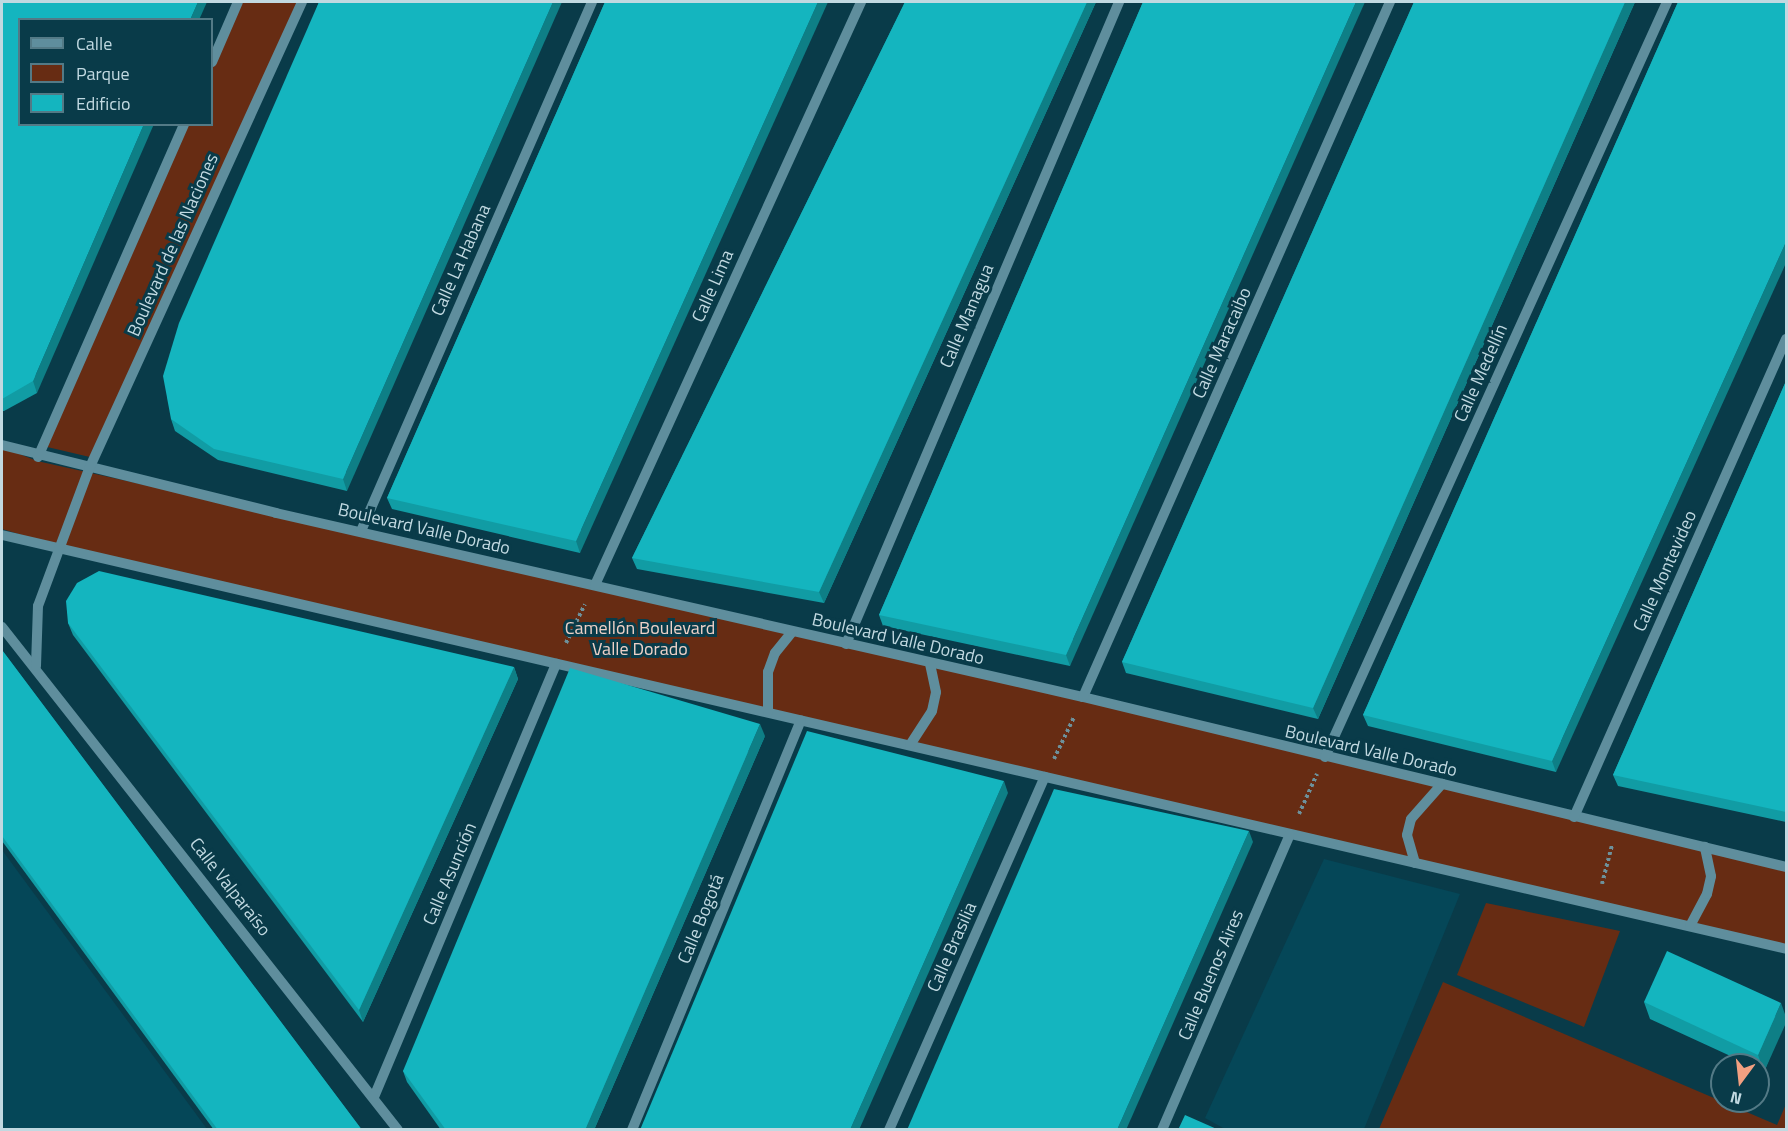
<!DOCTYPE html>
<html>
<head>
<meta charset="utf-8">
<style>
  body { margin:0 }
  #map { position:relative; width:1788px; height:1131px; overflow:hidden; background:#093b49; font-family:"Titillium Web",sans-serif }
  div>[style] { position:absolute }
  .built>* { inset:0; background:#054758 }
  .green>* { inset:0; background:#672c13 }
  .path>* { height:4px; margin-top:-2px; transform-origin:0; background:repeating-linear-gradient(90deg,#6d919b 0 3px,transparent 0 6px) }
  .minor>* { height:10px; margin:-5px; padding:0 5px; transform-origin:5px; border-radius:5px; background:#5f8e9d }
  .wall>* { inset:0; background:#119ca4 }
  .shaded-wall>* { inset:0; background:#0e7f86 }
  .building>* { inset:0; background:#14b5bf }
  span { translate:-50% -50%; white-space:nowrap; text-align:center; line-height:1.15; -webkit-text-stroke:6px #093b49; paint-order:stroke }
  .street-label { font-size:18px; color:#c1d9e1 }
  .park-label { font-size:18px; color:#eed1c7 }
  .frame { position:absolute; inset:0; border:3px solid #c1d9e1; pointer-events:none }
  .legend { position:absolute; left:18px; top:18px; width:195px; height:108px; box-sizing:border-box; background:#093b49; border:2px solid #537a86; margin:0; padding:8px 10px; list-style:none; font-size:18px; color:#c1d9e1 }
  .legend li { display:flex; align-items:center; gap:12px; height:30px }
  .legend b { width:30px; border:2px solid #537a86 }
  .north { position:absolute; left:1710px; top:1053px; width:60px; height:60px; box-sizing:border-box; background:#093b49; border:2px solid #537a86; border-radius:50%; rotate:195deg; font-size:16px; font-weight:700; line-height:24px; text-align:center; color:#c1d9e1 }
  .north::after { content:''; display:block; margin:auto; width:21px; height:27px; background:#f2a081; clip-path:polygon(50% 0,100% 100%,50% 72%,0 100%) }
</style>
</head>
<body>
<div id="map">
  <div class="built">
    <div style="clip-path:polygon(2px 850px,207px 1129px,2px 1129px)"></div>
    <div style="clip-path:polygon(1324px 859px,1460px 894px,1364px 1129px,1225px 1129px,1205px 1118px)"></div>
  </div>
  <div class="green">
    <div style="clip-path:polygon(239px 2px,301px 2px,94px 458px,43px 446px,185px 125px,212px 124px,212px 63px)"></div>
    <div style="clip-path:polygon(2px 447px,37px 461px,595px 585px,1786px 866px,1786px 949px,62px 547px,2px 529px)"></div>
    <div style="clip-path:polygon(1486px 903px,1620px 931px,1584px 1027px,1457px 975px)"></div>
    <div style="clip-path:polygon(1443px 982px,1777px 1125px,1786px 1104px,1786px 1129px,1379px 1129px)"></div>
  </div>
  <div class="path">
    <div style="left:566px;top:643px;width:43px;rotate:-64deg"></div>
    <div style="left:1054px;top:759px;width:47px;rotate:-64.5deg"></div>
    <div style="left:1299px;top:814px;width:44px;rotate:-65.8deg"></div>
    <div style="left:1602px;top:884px;width:40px;rotate:-75.6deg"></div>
  </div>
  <div class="minor">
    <div style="left:212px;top:62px;width:65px;rotate:-66.6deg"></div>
    <div style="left:2px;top:445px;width:282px;rotate:13.9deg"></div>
    <div style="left:276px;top:513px;width:828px;rotate:12.84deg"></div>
    <div style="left:1083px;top:697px;width:723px;rotate:13.59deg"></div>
    <div style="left:38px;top:457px;width:364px;rotate:-66.3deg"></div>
    <div style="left:361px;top:531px;width:577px;rotate:-66.41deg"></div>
    <div style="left:2px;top:535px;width:1831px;rotate:13.06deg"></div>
    <div style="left:595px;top:585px;width:641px;rotate:-65.47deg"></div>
    <div style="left:2px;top:627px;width:640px;rotate:51.79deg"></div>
    <div style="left:846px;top:644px;width:698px;rotate:-66.96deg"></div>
    <div style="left:36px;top:666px;width:60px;rotate:-88.1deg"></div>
    <div style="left:38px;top:606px;width:146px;rotate:-69.6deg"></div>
    <div style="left:89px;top:469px;width:513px;rotate:-65.48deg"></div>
    <div style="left:1083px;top:697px;width:760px;rotate:-66.17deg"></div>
    <div style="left:768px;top:712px;width:40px;rotate:-90deg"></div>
    <div style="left:768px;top:672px;width:20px;rotate:-70deg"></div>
    <div style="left:775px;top:653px;width:27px;rotate:-51deg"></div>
    <div style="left:910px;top:745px;width:40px;rotate:-57.1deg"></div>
    <div style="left:932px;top:711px;width:19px;rotate:-78deg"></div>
    <div style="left:936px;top:692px;width:29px;rotate:-102deg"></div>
    <div style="left:1325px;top:757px;width:829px;rotate:-65.63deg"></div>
    <div style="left:1574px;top:817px;width:523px;rotate:-66.08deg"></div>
    <div style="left:1415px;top:863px;width:29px;rotate:-106deg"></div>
    <div style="left:1407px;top:835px;width:16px;rotate:-76deg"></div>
    <div style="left:1411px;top:819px;width:47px;rotate:-48.5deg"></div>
    <div style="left:1690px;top:926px;width:36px;rotate:-62deg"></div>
    <div style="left:1707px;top:894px;width:18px;rotate:-77deg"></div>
    <div style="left:1711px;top:876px;width:30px;rotate:-102deg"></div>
    <div style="left:374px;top:1097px;width:470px;rotate:-67.2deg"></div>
    <div style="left:632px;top:1130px;width:443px;rotate:-67.6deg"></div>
    <div style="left:889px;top:1130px;width:386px;rotate:-66.2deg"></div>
    <div style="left:1162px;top:1130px;width:322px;rotate:-66.6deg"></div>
  </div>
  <div class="wall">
    <div style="clip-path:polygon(2px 2px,37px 393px,4px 411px,2px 411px)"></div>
    <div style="clip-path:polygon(319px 2px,347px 491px,218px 460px,175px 431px,171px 419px)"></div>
    <div style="clip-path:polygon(605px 2px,580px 553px,392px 509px,387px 498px)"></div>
    <div style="clip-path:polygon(905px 2px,1096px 2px,824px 603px,637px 569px,632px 558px)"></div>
    <div style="clip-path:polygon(1143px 2px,1070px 666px,883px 626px,879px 615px)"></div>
    <div style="clip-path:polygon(1414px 2px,1635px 2px,1318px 719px,1126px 673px,1122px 662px)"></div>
    <div style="clip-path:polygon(1678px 2px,1556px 772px,1368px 726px,1363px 715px)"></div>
    <div style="clip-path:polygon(1786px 381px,1786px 822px,1618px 786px,1613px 775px)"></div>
    <div style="clip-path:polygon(68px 623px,514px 667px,518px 679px,363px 1022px,73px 635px)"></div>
    <div style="clip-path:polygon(2px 650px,362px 1130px,214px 1130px,2px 841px)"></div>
    <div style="clip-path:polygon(765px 736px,594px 1130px,441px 1130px,407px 1082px,403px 1071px)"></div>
    <div style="clip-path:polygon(1644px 1002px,1786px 1017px,1764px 1072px,1758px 1069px,1758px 1065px,1750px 1065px,1650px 1019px)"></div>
  </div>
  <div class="shaded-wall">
    <div style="clip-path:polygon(198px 2px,207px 2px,199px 20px,190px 20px)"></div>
    <div style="clip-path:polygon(553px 2px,562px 2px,347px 491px,343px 479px)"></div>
    <div style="clip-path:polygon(818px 2px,828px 2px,580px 553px,576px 541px)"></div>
    <div style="clip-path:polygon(1087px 2px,1096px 2px,824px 603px,819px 592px)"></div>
    <div style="clip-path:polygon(1356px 2px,1365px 2px,1070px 666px,1066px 655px)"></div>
    <div style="clip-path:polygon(1625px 2px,1635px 2px,1318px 719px,1313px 708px)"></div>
    <div style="clip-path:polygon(144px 124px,154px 124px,37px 393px,33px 381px)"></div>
    <div style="clip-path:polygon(1786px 242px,1786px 263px,1556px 772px,1552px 761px)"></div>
    <div style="clip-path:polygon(514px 667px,518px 679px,363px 1022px,359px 1010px)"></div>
    <div style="clip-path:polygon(760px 724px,765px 736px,594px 1130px,585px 1130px)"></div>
    <div style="clip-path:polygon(1004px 781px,1008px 793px,859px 1130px,850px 1130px)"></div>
    <div style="clip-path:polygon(1249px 831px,1253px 842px,1126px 1130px,1117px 1130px)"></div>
    <div style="clip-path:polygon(1781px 1003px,1786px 1017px,1786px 1023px,1764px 1072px,1758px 1055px)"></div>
  </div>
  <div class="building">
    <div style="clip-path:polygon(2px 2px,198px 2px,190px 20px,20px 20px,20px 124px,144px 124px,33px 381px,2px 399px)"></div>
    <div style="clip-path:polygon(319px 2px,553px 2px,343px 479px,214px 449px,171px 419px,163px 376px,179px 323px)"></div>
    <div style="clip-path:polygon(605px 2px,818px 2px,576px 541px,387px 498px)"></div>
    <div style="clip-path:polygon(905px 2px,1087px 2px,819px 592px,632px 558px)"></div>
    <div style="clip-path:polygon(1143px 2px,1356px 2px,1066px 655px,879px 615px)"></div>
    <div style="clip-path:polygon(1414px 2px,1625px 2px,1313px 708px,1122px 662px)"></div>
    <div style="clip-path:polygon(1678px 2px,1786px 2px,1786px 242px,1552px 761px,1363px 715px)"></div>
    <div style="clip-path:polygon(1786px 381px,1786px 812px,1613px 775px)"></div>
    <div style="clip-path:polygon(99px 571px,514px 667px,359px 1010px,68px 623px,66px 601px,77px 583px)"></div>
    <div style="clip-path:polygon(2px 650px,362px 1130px,218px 1130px,2px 836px)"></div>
    <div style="clip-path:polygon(570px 668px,760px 724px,585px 1130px,446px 1130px,403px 1071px)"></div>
    <div style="clip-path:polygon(807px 731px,1004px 781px,850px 1130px,640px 1130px)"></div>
    <div style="clip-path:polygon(1054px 789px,1249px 831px,1117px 1130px,907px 1130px)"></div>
    <div style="clip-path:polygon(1667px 951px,1781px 1003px,1758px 1055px,1644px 1002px)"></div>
    <div style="clip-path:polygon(1185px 1115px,1219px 1130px,1178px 1130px)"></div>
  </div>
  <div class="street-label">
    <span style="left:173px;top:245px;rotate:-66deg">Boulevard de las Naciones</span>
    <span style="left:461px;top:260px;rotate:-66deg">Calle La Habana</span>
    <span style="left:713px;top:286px;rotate:-66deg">Calle Lima</span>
    <span style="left:967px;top:316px;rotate:-67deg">Calle Managua</span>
    <span style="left:1222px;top:343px;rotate:-66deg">Calle Maracaibo</span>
    <span style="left:1481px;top:373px;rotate:-66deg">Calle Medellín</span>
    <span style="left:424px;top:529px;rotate:13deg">Boulevard Valle Dorado</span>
    <span style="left:1665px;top:571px;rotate:-66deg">Calle Montevideo</span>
    <span style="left:898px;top:639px;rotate:13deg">Boulevard Valle Dorado</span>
    <span style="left:1371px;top:751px;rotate:13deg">Boulevard Valle Dorado</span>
    <span style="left:450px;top:874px;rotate:-67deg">Calle Asunción</span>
    <span style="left:230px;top:887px;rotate:52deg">Calle Valparaíso</span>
    <span style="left:701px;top:919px;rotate:-68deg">Calle Bogotá</span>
    <span style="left:952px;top:947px;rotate:-66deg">Calle Brasilia</span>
    <span style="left:1211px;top:975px;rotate:-67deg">Calle Buenos Aires</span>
  </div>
  <div class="park-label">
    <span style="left:640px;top:639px">Camellón Boulevard<br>Valle Dorado</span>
  </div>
  <div class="frame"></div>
  <ul class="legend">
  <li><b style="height:8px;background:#5f8e9d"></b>Calle</li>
  <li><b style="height:16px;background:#672c13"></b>Parque</li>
  <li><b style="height:16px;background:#14b5bf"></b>Edificio</li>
  </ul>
  <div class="north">N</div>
</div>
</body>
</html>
